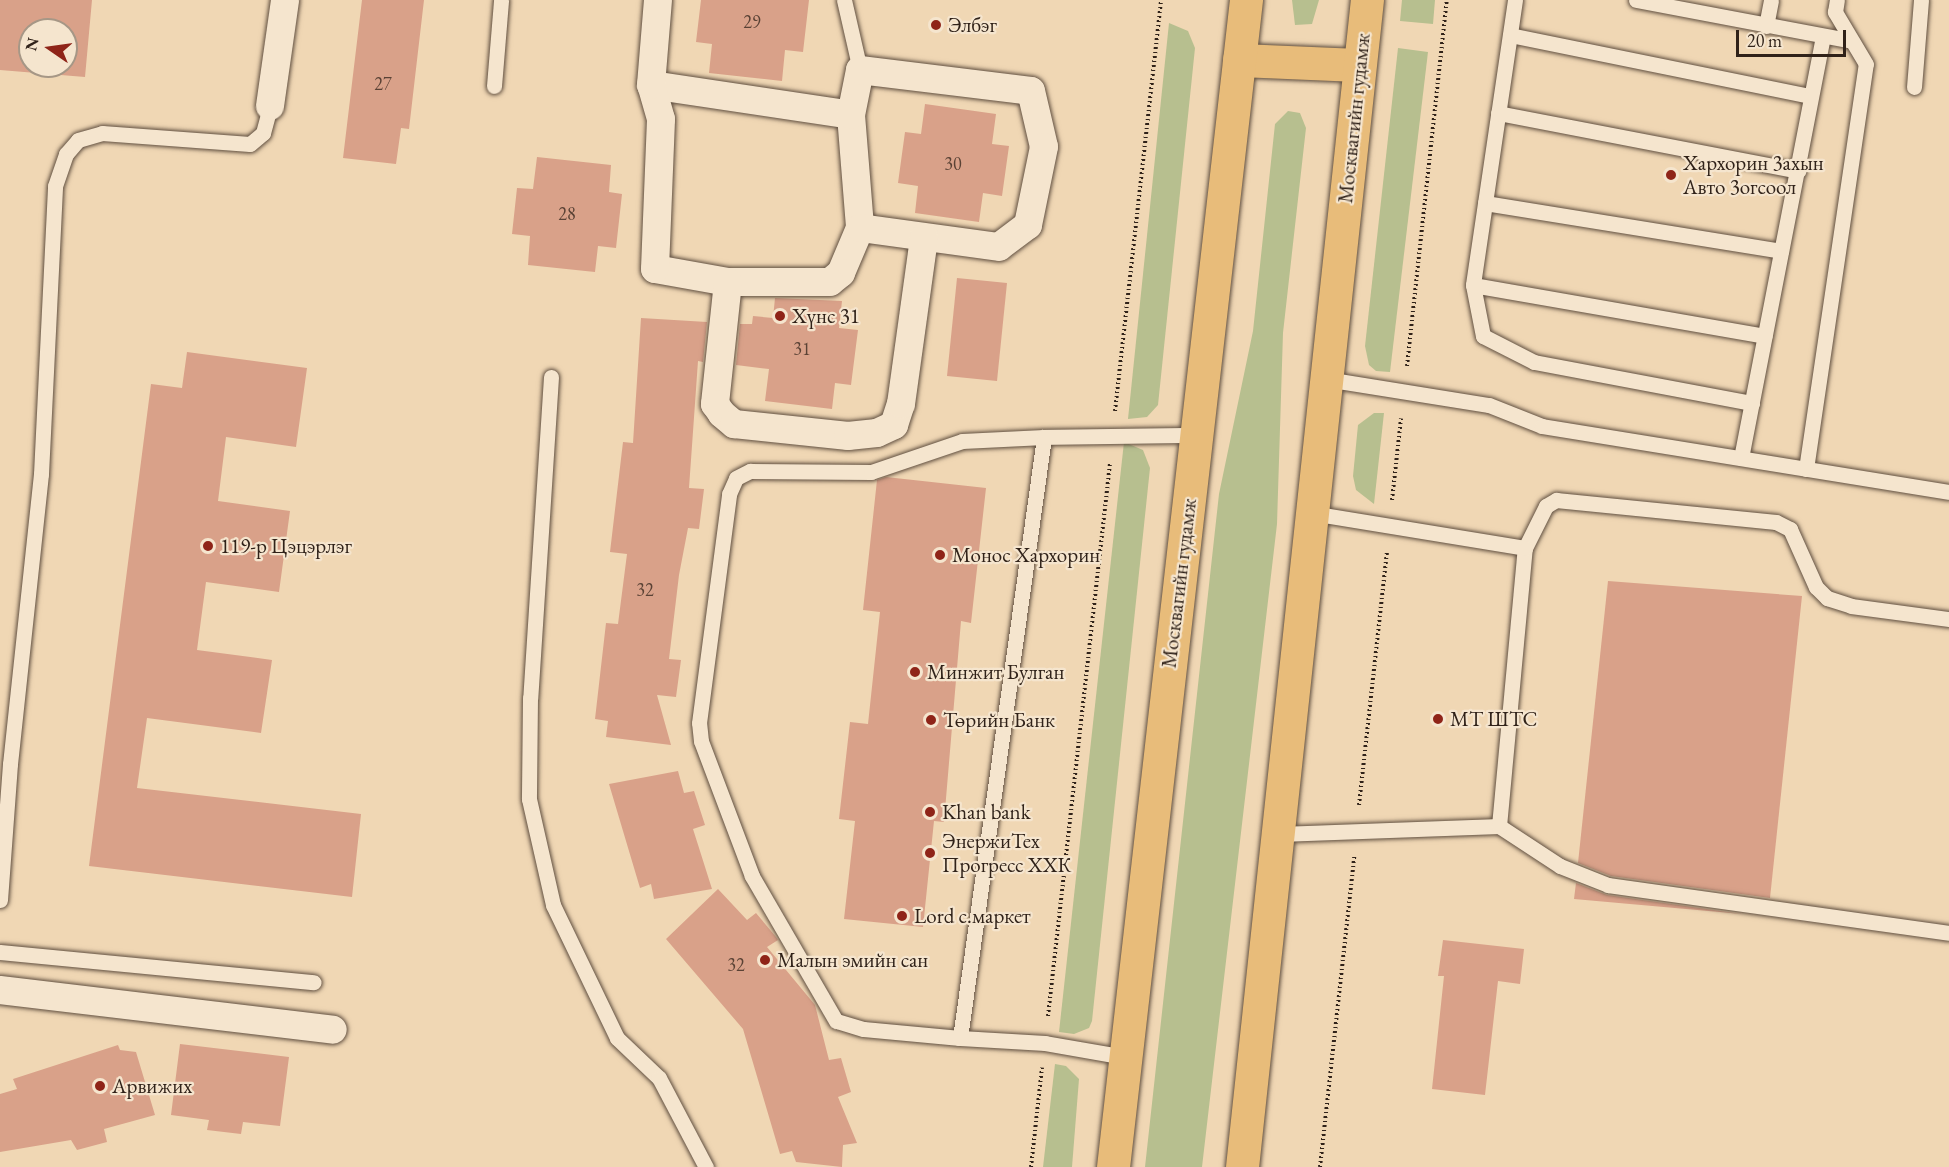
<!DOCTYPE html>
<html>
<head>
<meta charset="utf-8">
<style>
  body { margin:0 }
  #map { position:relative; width:1949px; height:1167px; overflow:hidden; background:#f0d7b4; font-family:"EB Garamond",serif }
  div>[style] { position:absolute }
  .green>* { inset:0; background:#b7bf8f }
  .building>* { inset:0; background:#d9a189 }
  .path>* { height:4px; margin-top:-2px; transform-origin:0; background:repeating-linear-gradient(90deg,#302219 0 1.5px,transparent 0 4.5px) }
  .roads { filter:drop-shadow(0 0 2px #604f40) drop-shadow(0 0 2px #604f40) }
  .lane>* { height:15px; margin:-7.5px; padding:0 7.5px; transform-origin:7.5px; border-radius:7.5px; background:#f5e5ce }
  .street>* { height:28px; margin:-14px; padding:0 14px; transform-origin:14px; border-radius:14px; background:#f5e5ce }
  .highway>* { height:33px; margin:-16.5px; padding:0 16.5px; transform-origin:16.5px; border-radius:16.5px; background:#e8bc7a }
  .dots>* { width:16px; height:16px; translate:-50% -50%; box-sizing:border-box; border:3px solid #f5e5ce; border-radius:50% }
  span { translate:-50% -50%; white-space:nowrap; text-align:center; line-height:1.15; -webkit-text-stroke:4.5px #f5e5ce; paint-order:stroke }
  .number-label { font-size:18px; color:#5a4235 }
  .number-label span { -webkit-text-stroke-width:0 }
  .poi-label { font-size:21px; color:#302219 }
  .left { translate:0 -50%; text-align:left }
  .street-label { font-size:21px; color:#302219 }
  .north { position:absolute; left:18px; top:18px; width:60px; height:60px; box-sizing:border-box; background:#f5e5ce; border:2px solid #a69786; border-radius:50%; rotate:283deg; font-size:16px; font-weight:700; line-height:24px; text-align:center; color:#302219 }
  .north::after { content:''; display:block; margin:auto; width:21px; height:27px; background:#8f2418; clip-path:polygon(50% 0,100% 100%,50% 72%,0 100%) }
  .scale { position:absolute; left:1736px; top:30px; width:110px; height:27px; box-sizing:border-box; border:3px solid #302219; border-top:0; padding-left:8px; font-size:18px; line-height:21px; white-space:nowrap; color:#302219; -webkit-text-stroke:4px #f5e5ce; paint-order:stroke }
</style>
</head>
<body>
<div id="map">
  <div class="green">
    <div style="clip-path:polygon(1292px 0,1319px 0,1312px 24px,1295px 25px)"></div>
    <div style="clip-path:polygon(1402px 0,1435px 0,1433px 24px,1400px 21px)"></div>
    <div style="clip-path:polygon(1169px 23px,1188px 31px,1195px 48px,1158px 405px,1147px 417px,1128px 419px)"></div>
    <div style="clip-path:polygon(1398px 48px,1428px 52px,1390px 372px,1376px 371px,1369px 365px,1365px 346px)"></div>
    <div style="clip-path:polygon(1288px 111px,1300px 113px,1306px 128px,1283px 333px,1277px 524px,1202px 1167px,1145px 1167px,1219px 494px,1253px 331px,1275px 124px)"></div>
    <div style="clip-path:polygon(1374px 413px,1384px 413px,1374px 504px,1356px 490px,1353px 476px,1358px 425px)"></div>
    <div style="clip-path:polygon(1124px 442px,1143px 450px,1150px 468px,1092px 1021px,1089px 1028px,1074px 1034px,1059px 1032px)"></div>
    <div style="clip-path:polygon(1055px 1064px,1066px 1066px,1079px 1079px,1072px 1167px,1043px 1167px)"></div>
  </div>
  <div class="building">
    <div style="clip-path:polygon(evenodd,0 0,92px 0,85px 77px,0 70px,0 0,30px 30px,66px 30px,66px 66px,30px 66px,30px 30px)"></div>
    <div style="clip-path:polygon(362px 0,424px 0,409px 129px,401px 128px,396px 164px,343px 158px)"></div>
    <div style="clip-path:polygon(701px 0,809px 0,803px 52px,785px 50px,782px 81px,709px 73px,712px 44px,696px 42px)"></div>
    <div style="clip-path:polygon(925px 104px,996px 114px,992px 144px,1009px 146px,1002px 196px,983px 193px,979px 222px,915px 213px,918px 186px,898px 183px,905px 132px,921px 134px)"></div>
    <div style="clip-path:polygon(537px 157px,611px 165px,609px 192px,622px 194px,616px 248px,598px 246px,595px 272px,528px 265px,530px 236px,512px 234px,517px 188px,533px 189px)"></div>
    <div style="clip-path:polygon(957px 278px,1007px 283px,997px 381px,947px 376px)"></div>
    <div style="clip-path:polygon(775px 298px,842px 301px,839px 328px,858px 330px,851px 385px,835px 383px,832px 409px,765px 401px,769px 369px,736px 365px,740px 324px,752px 324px,753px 316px,773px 318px)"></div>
    <div style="clip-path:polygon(641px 318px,707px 322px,703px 362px,698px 361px,689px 488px,704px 489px,699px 529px,688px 528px,679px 575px,669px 659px,681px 660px,676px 697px,657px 695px,671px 745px,606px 737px,608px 721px,595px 719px,606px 623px,618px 624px,627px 554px,610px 552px,623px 442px,633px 443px)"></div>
    <div style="clip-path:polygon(187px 352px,307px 368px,296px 447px,226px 437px,218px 501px,290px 511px,279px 592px,206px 582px,197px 650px,272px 660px,261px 733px,147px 718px,137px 788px,361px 814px,352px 897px,89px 866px,151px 384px,182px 388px)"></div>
    <div style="clip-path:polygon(886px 477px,986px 488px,971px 623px,961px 621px,944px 822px,934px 821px,923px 927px,844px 919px,855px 821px,839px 819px,850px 722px,868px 724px,880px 612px,863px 610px,877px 480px)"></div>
    <div style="clip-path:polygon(1608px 581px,1802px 596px,1770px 898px,1611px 876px,1578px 863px)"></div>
    <div style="clip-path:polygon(678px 771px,684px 793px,694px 791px,705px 825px,693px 829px,712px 889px,654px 899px,651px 884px,640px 888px,609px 784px)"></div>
    <div style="clip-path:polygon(1576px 883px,1607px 895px,1742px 914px,1574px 899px)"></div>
    <div style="clip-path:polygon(718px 889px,747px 920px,756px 913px,776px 937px,778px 940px,767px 947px,815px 1005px,829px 1060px,841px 1058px,851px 1092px,838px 1097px,857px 1143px,843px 1145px,842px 1167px,796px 1162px,792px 1151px,780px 1154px,743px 1029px,666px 939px)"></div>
    <div style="clip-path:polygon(1443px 940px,1524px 949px,1520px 984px,1498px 981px,1485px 1095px,1432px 1089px,1444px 976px,1438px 976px)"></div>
    <div style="clip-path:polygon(180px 1044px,289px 1057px,280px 1126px,243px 1122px,241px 1134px,207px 1130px,209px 1120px,171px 1115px)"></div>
    <div style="clip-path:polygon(118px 1045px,120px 1050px,136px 1052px,155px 1115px,104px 1129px,107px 1142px,77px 1150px,71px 1140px,0 1152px,0 1094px,17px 1089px,13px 1079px)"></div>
  </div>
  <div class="path">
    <div style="left:1407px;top:366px;width:368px;rotate:-83.8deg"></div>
    <div style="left:1115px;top:411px;width:414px;rotate:-83.6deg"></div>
    <div style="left:1392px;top:500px;width:82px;rotate:-83.7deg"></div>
    <div style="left:1359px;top:805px;width:254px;rotate:-83.7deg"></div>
    <div style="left:1048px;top:1016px;width:556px;rotate:-83.6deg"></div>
    <div style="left:1031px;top:1167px;width:100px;rotate:-83.7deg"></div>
    <div style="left:1320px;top:1167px;width:312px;rotate:-83.7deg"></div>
  </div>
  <div class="roads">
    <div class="lane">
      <div style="left:844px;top:0;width:72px;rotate:77.1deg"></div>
      <div style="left:1515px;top:0;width:288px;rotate:98.4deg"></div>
      <div style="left:1473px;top:285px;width:52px;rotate:78.9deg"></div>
      <div style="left:1483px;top:336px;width:57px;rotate:27deg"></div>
      <div style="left:1534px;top:362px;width:222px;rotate:10.7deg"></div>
      <div style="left:1636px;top:0;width:216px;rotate:10.7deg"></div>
      <div style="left:1766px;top:26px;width:26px;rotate:-79deg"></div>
      <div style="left:1510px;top:35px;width:306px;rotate:11.5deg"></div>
      <div style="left:494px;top:86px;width:86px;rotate:-85.3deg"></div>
      <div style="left:1914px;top:87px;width:87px;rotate:-85.4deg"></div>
      <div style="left:1498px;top:113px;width:306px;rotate:10.9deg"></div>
      <div style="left:1485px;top:203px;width:300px;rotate:9.2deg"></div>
      <div style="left:1473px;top:285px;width:296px;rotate:9.9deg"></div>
      <div style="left:551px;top:377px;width:322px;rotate:93.7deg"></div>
      <div style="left:530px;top:698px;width:101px;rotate:90.6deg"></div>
      <div style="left:529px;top:799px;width:109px;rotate:77.2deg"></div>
      <div style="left:553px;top:905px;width:148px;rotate:64.3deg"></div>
      <div style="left:617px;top:1038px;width:58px;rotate:43.6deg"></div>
      <div style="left:659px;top:1078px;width:101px;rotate:62.2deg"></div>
      <div style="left:1326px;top:379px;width:165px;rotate:9.1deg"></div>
      <div style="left:1489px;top:405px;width:57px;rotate:21.6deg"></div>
      <div style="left:1542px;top:426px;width:412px;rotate:9.2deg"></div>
      <div style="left:1741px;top:458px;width:430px;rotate:-79deg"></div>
      <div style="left:1806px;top:469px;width:409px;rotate:-81.6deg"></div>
      <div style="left:1866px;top:64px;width:61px;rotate:-120.8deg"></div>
      <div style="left:1835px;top:12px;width:12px;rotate:-81deg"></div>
      <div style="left:1525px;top:548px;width:47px;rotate:-63.4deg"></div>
      <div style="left:1546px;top:506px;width:12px;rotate:-31deg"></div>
      <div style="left:1556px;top:500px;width:221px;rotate:5.7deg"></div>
      <div style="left:1776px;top:522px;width:16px;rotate:27deg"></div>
      <div style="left:1790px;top:529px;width:64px;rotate:65.9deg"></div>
      <div style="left:1816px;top:587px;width:16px;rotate:45deg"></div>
      <div style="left:1827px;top:598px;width:25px;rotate:18deg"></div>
      <div style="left:1851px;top:606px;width:99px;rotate:7.6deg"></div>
      <div style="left:1499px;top:826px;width:73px;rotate:33.3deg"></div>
      <div style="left:1560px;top:866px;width:52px;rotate:21.6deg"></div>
      <div style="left:1608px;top:885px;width:344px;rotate:8deg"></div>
      <div style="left:1280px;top:834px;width:219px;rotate:-2.1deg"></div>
      <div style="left:1499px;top:826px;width:279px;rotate:-84.7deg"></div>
      <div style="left:1525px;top:548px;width:216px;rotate:-170.7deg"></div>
      <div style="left:0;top:900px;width:136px;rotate:-85.8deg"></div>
      <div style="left:10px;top:764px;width:292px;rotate:-83.9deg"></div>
      <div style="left:41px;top:474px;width:288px;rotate:-87.2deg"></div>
      <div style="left:55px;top:186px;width:34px;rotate:-71deg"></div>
      <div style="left:66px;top:154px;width:18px;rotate:-49deg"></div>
      <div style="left:78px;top:140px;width:25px;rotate:-16deg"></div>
      <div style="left:102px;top:133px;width:148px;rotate:4.3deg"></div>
      <div style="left:250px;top:144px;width:17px;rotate:-40deg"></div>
      <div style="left:263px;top:133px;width:28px;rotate:-75deg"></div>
      <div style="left:0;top:952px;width:315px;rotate:5.5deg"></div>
      <div style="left:960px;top:1038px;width:97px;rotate:-174.7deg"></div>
      <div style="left:863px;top:1029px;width:28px;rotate:-163deg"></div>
      <div style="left:836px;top:1021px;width:168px;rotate:-120.1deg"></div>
      <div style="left:752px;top:876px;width:144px;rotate:-110.7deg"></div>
      <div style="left:701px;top:741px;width:18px;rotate:-96deg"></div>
      <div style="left:699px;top:723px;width:231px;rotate:-82.5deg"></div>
      <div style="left:729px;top:494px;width:17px;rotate:-66deg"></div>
      <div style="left:736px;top:478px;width:16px;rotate:-27deg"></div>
      <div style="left:750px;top:471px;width:121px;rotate:0.5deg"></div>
      <div style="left:871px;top:472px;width:96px;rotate:-18.8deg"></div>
      <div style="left:962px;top:441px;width:82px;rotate:-2.8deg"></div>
      <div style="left:1125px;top:1057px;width:81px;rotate:-170.1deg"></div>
      <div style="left:1045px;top:1043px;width:85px;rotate:-176.6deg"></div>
      <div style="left:960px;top:1038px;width:607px;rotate:-82.04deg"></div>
      <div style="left:1044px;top:437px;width:151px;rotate:-0.8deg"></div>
    </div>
    <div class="street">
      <div style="left:651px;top:85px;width:202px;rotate:8.5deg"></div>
      <div style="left:851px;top:115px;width:113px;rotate:85.4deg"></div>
      <div style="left:860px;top:228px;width:49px;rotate:112.9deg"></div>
      <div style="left:841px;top:273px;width:14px;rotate:141deg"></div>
      <div style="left:830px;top:282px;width:102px;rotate:180deg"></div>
      <div style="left:728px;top:282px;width:74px;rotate:-169.9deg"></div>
      <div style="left:655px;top:269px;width:150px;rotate:-87.7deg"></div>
      <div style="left:661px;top:119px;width:35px;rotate:-106deg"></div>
      <div style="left:651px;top:85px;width:85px;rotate:-85.3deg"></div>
      <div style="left:270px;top:106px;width:107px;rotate:-81.9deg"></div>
      <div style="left:851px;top:115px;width:46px;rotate:-78.7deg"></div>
      <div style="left:860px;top:70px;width:172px;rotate:7deg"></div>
      <div style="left:1031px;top:91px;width:57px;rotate:76.9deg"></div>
      <div style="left:1044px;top:147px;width:80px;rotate:101.6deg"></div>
      <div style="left:1028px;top:225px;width:36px;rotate:143deg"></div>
      <div style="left:999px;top:247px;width:140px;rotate:-172.2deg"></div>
      <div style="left:728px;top:282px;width:123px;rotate:96.1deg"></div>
      <div style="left:715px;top:404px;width:12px;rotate:55deg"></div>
      <div style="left:722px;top:414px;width:16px;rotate:40deg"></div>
      <div style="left:734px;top:424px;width:115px;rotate:6deg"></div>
      <div style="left:848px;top:436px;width:29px;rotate:-6deg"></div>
      <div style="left:877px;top:433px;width:19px;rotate:-25deg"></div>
      <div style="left:894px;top:425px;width:22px;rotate:-72deg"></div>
      <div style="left:901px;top:404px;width:168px;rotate:-82.1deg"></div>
      <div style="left:0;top:990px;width:335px;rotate:6.8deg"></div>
    </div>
    <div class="highway">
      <div style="left:1239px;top:60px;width:120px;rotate:2.4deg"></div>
      <div style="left:1113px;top:1167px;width:1175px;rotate:-83.5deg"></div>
      <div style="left:1242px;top:1167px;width:1174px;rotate:-83.89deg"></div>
    </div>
  </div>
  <div class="dots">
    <div style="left:936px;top:25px;background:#8f2418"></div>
    <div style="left:1671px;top:175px;background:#8f2418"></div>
    <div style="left:780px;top:316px;background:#8f2418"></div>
    <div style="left:208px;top:546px;background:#8f2418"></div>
    <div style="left:940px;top:555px;background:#8f2418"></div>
    <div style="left:915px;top:672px;background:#8f2418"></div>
    <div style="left:1438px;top:719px;background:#8f2418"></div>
    <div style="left:931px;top:720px;background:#8f2418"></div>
    <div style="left:930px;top:812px;background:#8f2418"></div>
    <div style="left:930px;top:853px;background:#8f2418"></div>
    <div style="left:902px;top:916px;background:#8f2418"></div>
    <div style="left:765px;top:960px;background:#8f2418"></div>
    <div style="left:100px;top:1086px;background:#8f2418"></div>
  </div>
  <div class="number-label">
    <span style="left:752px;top:22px">29</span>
    <span style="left:383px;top:84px">27</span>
    <span style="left:953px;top:164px">30</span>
    <span style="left:567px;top:214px">28</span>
    <span style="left:802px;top:349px">31</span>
    <span style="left:645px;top:590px">32</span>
    <span style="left:736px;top:965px">32</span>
  </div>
  <div class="poi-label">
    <span class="left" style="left:948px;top:25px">Элбэг</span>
    <span class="left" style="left:1683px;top:175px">Хархорин 3ахын<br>Авто 3огсоол</span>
    <span class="left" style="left:792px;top:316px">Хүнс 31</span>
    <span class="left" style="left:220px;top:546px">119-р Цэцэрлэг</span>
    <span class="left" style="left:952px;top:555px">Монос Хархорин</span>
    <span class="left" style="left:927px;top:672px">Минжит Булган</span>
    <span class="left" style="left:1450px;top:719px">MT ШТС</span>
    <span class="left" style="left:943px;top:720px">Төрийн Банк</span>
    <span class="left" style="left:942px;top:812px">Khan bank</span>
    <span class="left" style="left:942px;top:853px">ЭнержиТех<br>Прогресс ХХК</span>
    <span class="left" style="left:914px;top:916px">Lord с.маркет</span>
    <span class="left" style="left:777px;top:960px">Малын эмийн сан</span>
    <span class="left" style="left:112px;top:1086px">Арвижих</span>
  </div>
  <div class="street-label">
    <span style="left:1354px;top:118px;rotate:-84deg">Москвагийн гудамж</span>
    <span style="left:1179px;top:583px;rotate:-83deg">Москвагийн гудамж</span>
  </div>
  <div class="north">N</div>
  <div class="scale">20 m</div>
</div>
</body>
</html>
